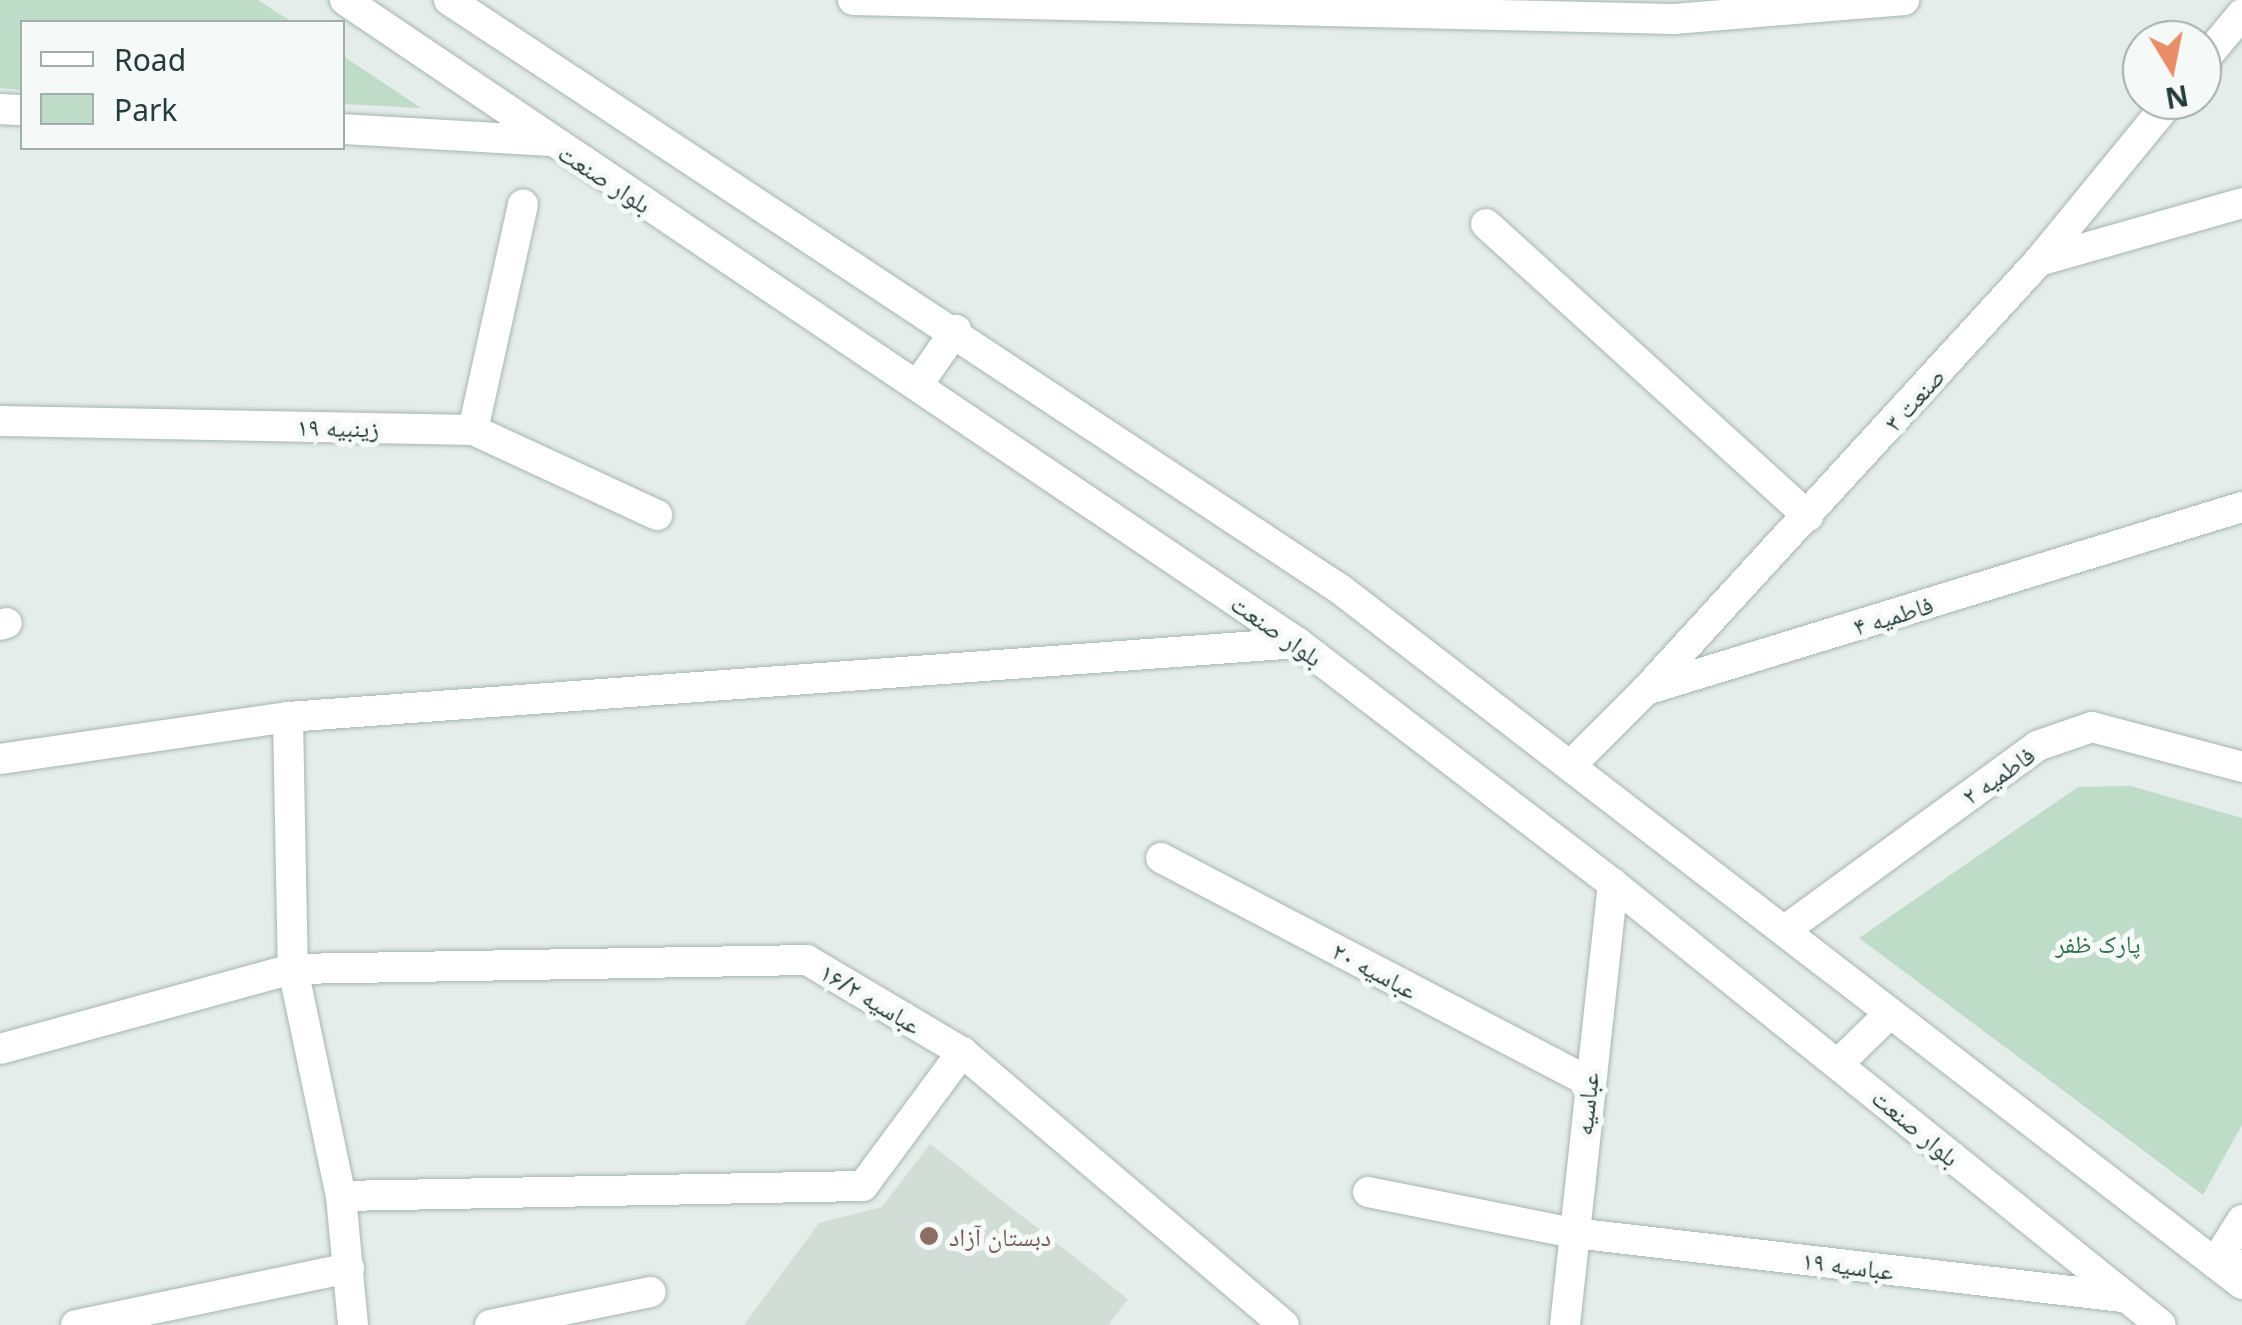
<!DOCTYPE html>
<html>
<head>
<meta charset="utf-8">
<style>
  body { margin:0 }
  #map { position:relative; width:2242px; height:1325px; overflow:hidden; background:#e4ede9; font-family:"Noto Sans","Noto Naskh Arabic",sans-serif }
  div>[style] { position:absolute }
  .built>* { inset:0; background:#d3ddd8 }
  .green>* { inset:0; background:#bfdcc8 }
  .roads { filter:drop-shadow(0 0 2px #a7b5b0) drop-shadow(0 0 2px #a7b5b0) }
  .minor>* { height:30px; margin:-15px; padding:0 15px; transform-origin:15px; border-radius:15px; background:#fff }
  .tertiary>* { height:30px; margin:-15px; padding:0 15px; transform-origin:15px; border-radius:15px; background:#fff }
  .secondary>* { height:30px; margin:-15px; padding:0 15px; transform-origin:15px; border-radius:15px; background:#fff }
  .dots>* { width:28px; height:28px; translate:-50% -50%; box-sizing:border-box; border:5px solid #f5f9f7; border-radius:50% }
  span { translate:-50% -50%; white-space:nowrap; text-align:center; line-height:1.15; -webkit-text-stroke:10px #f5f9f7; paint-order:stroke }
  .street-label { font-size:25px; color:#253d38 }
  .park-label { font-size:25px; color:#32714d }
  .education-label { font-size:25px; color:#785e54 }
  .left { translate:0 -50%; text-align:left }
  .legend { position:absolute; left:20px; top:20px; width:325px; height:130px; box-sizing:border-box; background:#f5f9f7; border:2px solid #a2aeab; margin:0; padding:12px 18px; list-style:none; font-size:30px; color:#253d38 }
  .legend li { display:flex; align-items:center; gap:20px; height:50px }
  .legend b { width:50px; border:2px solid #a2aeab }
  .north { position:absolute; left:2122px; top:20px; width:100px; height:100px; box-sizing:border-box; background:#f5f9f7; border:2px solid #a2aeab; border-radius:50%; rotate:170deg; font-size:28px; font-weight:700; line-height:40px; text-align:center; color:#253d38 }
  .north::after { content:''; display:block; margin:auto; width:35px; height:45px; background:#e88d68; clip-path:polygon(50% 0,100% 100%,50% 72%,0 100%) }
</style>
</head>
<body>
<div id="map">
  <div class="built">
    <div style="clip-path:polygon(930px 1144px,1128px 1299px,1108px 1325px,744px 1325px,819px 1223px,882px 1207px)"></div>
  </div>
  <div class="green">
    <div style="clip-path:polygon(0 0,258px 0,292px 22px,22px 22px,22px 90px,0 88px)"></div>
    <div style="clip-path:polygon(343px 56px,421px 108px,343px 104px)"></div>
    <div style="clip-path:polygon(2131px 786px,2242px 818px,2242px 1125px,2203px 1195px,1859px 938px,2078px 787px)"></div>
  </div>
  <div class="roads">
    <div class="minor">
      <div style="left:2202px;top:62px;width:62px;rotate:-50.2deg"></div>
      <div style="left:0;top:109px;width:22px;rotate:3deg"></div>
      <div style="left:342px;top:129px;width:207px;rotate:3.3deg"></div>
      <div style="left:1486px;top:224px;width:435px;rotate:42.2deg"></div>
      <div style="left:2039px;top:261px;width:211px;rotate:-15.9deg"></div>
      <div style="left:0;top:421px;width:473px;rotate:1.1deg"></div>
      <div style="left:473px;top:430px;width:203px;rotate:24.8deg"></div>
      <div style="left:473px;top:430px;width:231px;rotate:-77.5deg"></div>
      <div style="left:0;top:625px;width:7px;rotate:-16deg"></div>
      <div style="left:1646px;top:690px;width:582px;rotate:-47.51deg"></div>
      <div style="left:2039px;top:261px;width:208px;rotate:-50.7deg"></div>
      <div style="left:288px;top:717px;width:252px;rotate:88.9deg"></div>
      <div style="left:293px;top:969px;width:232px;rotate:78.1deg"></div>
      <div style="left:341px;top:1196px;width:130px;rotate:84.7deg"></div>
      <div style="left:0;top:759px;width:291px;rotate:-8.3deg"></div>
      <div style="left:288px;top:717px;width:1013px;rotate:-4.19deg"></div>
      <div style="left:1570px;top:766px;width:107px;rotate:-45deg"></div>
      <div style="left:1646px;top:690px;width:623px;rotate:-17.07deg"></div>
      <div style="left:1161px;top:858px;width:482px;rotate:27.6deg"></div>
      <div style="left:1785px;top:930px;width:312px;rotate:-36.1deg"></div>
      <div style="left:2037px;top:746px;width:58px;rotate:-19.1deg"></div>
      <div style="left:2092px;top:727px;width:155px;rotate:14.9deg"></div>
      <div style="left:0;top:1049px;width:304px;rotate:-15.3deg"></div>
      <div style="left:293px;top:969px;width:514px;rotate:-1deg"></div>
      <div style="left:807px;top:960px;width:180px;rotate:30.7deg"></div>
      <div style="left:962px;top:1052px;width:422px;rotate:40.3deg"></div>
      <div style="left:1368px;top:1192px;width:210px;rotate:11.3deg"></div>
      <div style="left:1574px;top:1233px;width:552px;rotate:6.66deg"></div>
      <div style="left:341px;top:1196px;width:522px;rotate:-1.1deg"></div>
      <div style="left:863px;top:1186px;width:167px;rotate:-53.5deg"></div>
      <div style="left:2242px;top:1220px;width:51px;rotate:122.1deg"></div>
      <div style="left:2215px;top:1263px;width:27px;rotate:4deg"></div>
      <div style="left:76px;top:1325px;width:279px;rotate:-11.8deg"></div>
      <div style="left:490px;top:1325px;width:164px;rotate:-11.6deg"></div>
      <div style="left:1565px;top:1325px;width:444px;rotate:-83.8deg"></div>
    </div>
    <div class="tertiary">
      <div style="left:853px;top:0;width:821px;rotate:1.33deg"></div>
      <div style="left:1674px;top:19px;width:231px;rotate:-4.7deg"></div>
    </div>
    <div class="secondary">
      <div style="left:345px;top:0;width:1150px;rotate:34.01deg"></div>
      <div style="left:1298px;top:643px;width:397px;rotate:37.4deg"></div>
      <div style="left:1613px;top:884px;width:703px;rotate:38.83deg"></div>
      <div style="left:449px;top:0;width:1068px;rotate:33.47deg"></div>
      <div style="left:1340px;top:589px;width:1139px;rotate:37.61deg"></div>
      <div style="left:919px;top:383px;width:65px;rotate:-55.1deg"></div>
      <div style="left:1839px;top:1063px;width:69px;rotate:-44.4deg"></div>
    </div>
  </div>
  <div class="dots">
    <div style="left:929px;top:1236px;background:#8d6e63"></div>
  </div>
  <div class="street-label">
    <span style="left:605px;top:178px;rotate:33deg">بلوار صنعت</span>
    <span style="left:1914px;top:399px;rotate:-48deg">صنعت ۳</span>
    <span style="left:338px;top:427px;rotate:1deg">زینبیه ۱۹</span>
    <span style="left:1893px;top:615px;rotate:-17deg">فاطمیه ۴</span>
    <span style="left:1277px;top:630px;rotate:35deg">بلوار صنعت</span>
    <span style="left:1998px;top:775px;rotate:-35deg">فاطمیه ۲</span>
    <span style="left:1375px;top:970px;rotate:28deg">عباسیه ۲۰</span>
    <span style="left:871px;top:998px;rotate:31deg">عباسیه ۱۶/۲</span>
    <span style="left:1586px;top:1104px;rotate:-84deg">عباسیه</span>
    <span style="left:1916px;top:1127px;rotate:40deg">بلوار صنعت</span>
    <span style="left:1848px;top:1265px;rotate:7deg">عباسیه ۱۹</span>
  </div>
  <div class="park-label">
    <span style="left:2098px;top:943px">پارک ظفر</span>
  </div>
  <div class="education-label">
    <span class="left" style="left:949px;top:1236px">دبستان آزاد</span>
  </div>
  <ul class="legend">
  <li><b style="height:12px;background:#fff"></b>Road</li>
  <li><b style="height:28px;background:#bfdcc8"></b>Park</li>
  </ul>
  <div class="north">N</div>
</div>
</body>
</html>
